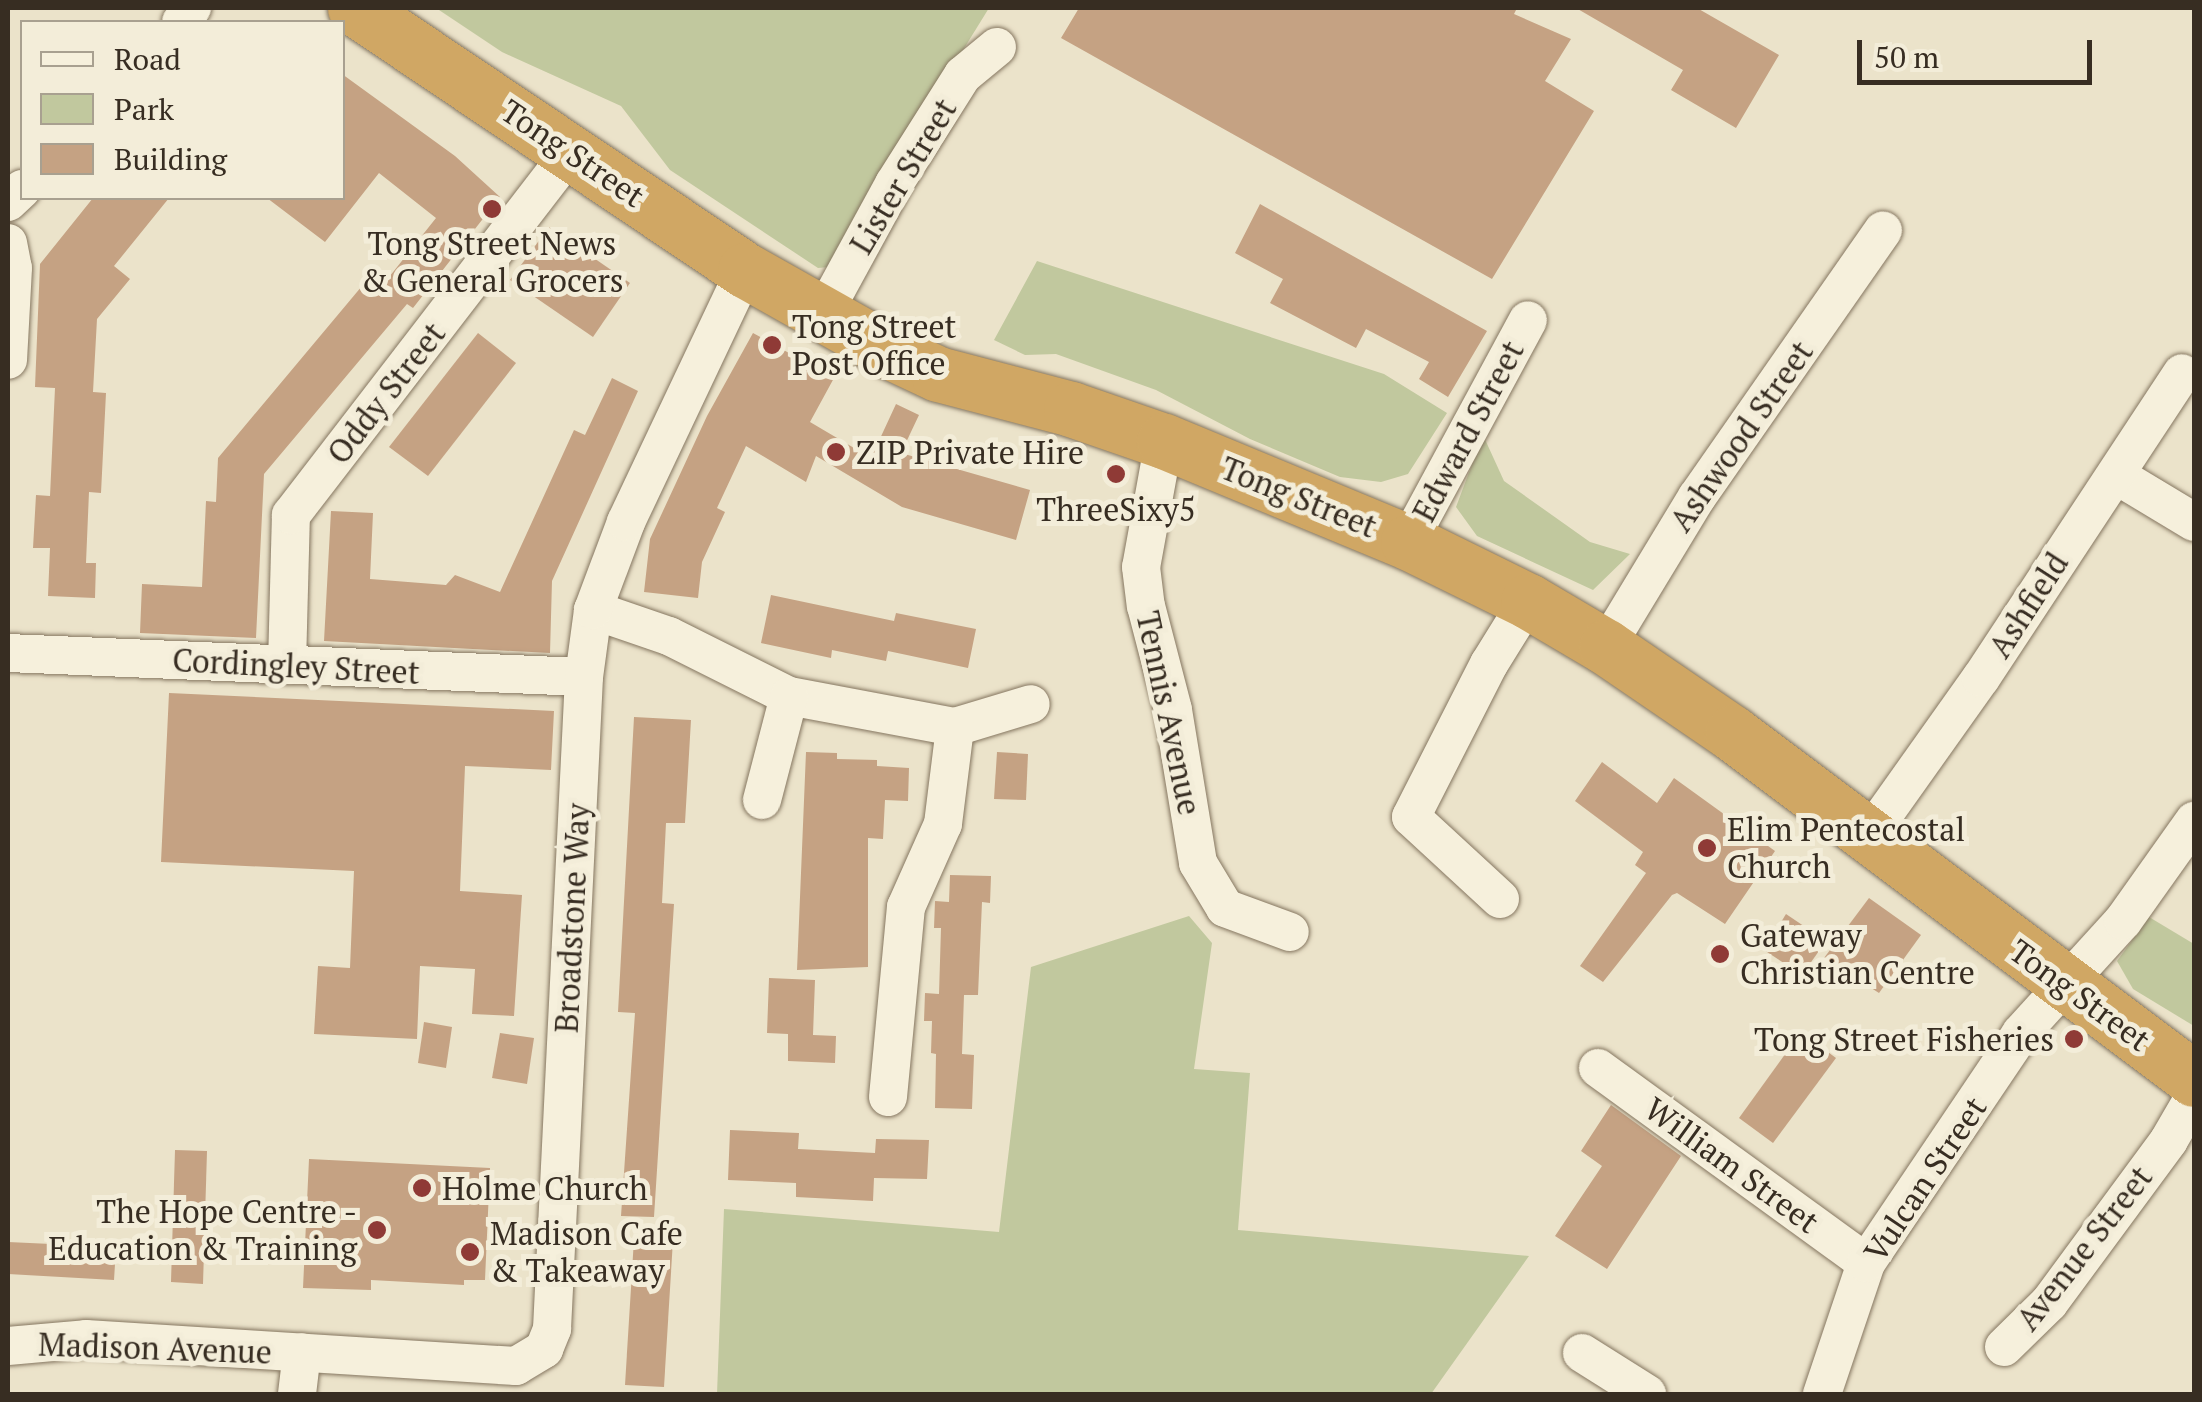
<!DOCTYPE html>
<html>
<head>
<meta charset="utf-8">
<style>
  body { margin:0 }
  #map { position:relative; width:2202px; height:1402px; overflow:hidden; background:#ebe3ca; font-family:"PT Serif",serif }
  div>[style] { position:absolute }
  .green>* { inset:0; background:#c1c89e }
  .building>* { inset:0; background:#c5a283 }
  .roads { filter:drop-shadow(0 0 2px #857660) drop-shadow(0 0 2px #857660) }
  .minor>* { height:38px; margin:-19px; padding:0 19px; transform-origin:19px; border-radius:19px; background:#f6f0dc }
  .highway>* { height:55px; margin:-27.5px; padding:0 27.5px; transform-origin:27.5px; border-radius:27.5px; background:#d0a764 }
  .dots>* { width:28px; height:28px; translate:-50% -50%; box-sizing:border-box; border:5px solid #f3edd9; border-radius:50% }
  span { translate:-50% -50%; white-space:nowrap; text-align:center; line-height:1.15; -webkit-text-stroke:10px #f3edd9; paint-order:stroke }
  .street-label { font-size:32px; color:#372d22 }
  .poi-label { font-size:32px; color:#372d22 }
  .left { translate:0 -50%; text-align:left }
  .right { translate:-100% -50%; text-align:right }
  .frame { position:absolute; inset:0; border:10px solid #372d22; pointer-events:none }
  .legend { position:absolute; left:20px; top:20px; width:325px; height:180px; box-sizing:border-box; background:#f3edd9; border:2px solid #a8a090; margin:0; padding:12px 18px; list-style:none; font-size:30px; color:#372d22 }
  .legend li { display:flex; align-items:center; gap:20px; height:50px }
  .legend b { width:50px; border:2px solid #a8a090 }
  .scale { position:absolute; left:1857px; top:40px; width:235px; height:45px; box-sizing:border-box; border:5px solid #372d22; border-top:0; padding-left:12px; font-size:30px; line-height:35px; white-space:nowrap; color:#372d22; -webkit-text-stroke:8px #f3edd9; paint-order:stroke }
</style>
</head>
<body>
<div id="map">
  <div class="green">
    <div style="clip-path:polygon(436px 8px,989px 8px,829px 267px,818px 268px,670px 170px,621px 106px,502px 52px)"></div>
    <div style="clip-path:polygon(1037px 261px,1384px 374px,1447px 413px,1408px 474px,1381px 482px,1340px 477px,1250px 439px,1156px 390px,1056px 354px,1025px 355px,994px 340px)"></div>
    <div style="clip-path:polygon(1483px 435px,1504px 481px,1590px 542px,1630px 554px,1593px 590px,1477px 536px,1456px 507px)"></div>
    <div style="clip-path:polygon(1189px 916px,1212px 943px,1194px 1069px,1250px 1073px,1238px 1230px,1529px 1256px,1431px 1394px,717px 1394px,724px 1209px,999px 1232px,1031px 967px)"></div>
    <div style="clip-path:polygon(2149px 917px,2194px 944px,2194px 1026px,2133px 989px,2117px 961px)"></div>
  </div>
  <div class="building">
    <div style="clip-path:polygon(1079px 8px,1517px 8px,1514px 14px,1571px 39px,1545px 81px,1594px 111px,1492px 279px,1061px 38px)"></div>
    <div style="clip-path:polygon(1576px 8px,1697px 8px,1779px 55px,1736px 128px,1671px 90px,1683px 70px)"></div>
    <div style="clip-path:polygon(342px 74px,455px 156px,500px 197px,413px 308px,407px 304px,264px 474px,256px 638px,140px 633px,142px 584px,202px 587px,206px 501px,216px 502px,218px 458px,362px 286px,374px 296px,436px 218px,379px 173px,325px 242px,267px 198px,342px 198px)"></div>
    <div style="clip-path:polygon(93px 198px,169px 198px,114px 266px,130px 279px,97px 319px,93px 392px,106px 393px,101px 493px,89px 492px,86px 563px,96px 563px,95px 598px,48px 596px,50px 548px,33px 548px,36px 495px,50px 496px,55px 388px,35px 387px,40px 264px)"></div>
    <div style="clip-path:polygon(1260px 204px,1487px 331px,1448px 397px,1419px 379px,1429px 362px,1366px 329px,1356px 348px,1270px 303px,1283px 279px,1235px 253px)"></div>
    <div style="clip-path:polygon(549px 227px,630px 283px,593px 337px,510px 280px)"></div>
    <div style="clip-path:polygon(478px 333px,516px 363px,428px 476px,389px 447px)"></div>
    <div style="clip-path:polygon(753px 333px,834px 378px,810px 422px,871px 458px,896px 404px,919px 415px,901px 453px,1030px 490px,1016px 540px,902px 507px,816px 456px,806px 482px,746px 446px,717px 508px,725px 512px,702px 562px,698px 598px,644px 592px,650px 539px,707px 416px)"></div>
    <div style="clip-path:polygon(612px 378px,638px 391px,552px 581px,550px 653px,324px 641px,331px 511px,373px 513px,370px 579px,446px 585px,455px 575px,500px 592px,574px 430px,585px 435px)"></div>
    <div style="clip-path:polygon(771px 595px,894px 621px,896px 613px,976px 629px,968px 668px,888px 651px,886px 661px,832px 650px,831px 658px,761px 643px)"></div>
    <div style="clip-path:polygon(169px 693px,554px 711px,551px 770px,465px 766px,460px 891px,522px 895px,514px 1016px,472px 1014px,475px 969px,420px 966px,417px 1039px,314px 1034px,318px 966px,350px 968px,354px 871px,161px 862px)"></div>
    <div style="clip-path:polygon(634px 717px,691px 720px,685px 823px,666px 823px,662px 903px,674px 904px,654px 1217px,621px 1216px,635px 1013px,618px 1012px)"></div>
    <div style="clip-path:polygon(806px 752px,837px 753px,837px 759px,877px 760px,877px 766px,909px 768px,908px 801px,885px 800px,883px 839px,868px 838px,868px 967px,797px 970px)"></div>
    <div style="clip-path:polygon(997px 752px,1028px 754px,1026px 800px,994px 799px)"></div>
    <div style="clip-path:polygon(1602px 762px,1657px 803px,1674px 778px,1775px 851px,1725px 924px,1677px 893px,1672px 895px,1603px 982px,1580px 966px,1646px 873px,1635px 865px,1643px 852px,1575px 801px)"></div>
    <div style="clip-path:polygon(950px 875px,991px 876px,990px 903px,982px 902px,978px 995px,964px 995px,962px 1054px,974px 1055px,972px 1109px,935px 1108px,936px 1054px,931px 1053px,932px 1021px,924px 1021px,925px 993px,939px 994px,941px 928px,934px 928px,935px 901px,949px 902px)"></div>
    <div style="clip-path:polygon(1869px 898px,1921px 935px,1879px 993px,1824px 958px)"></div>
    <div style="clip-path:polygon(1786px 914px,1826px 941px,1802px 975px,1764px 950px)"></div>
    <div style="clip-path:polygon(769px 978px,815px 980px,813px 1035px,836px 1036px,835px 1063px,788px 1061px,788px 1034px,767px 1033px)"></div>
    <div style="clip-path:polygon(424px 1022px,452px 1027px,446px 1068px,418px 1063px)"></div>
    <div style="clip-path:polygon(1801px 1032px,1836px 1058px,1773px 1143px,1739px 1118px)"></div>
    <div style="clip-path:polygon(500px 1033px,534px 1038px,527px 1084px,492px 1078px)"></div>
    <div style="clip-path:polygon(1611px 1105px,1681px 1156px,1607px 1269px,1555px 1236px,1602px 1166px,1581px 1151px)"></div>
    <div style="clip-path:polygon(730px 1130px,799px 1133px,798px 1149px,875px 1153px,876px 1139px,929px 1140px,927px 1179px,874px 1178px,873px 1201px,796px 1197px,796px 1183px,728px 1180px)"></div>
    <div style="clip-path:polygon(175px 1150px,207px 1151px,203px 1284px,171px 1282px)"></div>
    <div style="clip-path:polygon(309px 1159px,490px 1168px,485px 1280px,464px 1280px,464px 1285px,371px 1280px,371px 1290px,303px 1288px)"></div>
    <div style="clip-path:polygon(634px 1239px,673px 1240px,664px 1387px,625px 1385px)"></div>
    <div style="clip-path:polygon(8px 1242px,116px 1247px,114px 1280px,8px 1274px)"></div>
  </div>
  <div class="roads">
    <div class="minor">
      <div style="left:181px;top:22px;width:18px;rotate:-52deg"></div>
      <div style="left:8px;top:202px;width:19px;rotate:-43deg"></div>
      <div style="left:8px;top:243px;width:25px;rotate:79deg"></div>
      <div style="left:13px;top:268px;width:92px;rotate:93.1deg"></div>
      <div style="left:822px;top:316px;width:150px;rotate:-61.4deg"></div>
      <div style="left:894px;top:184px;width:129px;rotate:-57.7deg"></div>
      <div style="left:963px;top:75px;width:44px;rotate:-39.5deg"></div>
      <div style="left:1164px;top:441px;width:128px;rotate:100.3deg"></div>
      <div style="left:1141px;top:567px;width:39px;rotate:83deg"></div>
      <div style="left:1146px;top:606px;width:107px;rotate:75.4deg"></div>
      <div style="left:1173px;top:710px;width:155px;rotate:80.7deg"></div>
      <div style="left:1198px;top:863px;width:52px;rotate:59deg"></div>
      <div style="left:1225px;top:908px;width:69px;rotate:20.3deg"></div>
      <div style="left:2116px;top:475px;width:91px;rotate:31.1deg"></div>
      <div style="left:1408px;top:542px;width:252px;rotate:-61.6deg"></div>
      <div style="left:593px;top:610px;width:80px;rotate:18.9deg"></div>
      <div style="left:669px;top:636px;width:134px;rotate:26.6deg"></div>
      <div style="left:789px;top:696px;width:169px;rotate:10.6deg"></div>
      <div style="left:955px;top:727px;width:79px;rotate:-16.8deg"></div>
      <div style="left:1606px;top:647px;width:175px;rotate:-58.8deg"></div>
      <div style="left:1697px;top:497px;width:325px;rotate:-55.1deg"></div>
      <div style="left:8px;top:653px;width:576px;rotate:2.39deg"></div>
      <div style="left:287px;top:665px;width:150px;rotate:-88.5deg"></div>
      <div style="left:291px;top:515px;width:459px;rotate:-52.4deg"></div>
      <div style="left:762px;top:800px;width:107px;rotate:-75.4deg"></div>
      <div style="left:1870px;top:834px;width:191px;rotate:-54.6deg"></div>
      <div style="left:1981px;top:678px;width:365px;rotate:-56.6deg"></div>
      <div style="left:1500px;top:899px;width:121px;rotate:-137.3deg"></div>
      <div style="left:1411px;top:817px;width:172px;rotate:-63deg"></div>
      <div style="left:1489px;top:664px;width:74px;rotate:-58.2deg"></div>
      <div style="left:1598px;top:1068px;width:331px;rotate:36deg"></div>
      <div style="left:888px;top:1097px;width:191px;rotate:-84.6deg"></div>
      <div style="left:906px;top:907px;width:91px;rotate:-66deg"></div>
      <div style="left:943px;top:824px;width:98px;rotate:-82.9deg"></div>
      <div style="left:8px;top:1346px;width:78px;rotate:-5.1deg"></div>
      <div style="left:86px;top:1339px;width:431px;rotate:3.6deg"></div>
      <div style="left:516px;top:1366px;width:33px;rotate:-31deg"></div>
      <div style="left:544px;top:1349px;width:22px;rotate:-68deg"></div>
      <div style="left:552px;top:1329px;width:653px;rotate:-87.19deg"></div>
      <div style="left:584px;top:677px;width:68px;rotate:-82.3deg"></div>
      <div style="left:593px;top:610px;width:94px;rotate:-69.4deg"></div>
      <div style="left:626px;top:522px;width:279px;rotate:-64.7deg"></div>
      <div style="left:2004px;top:1347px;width:63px;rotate:-44.4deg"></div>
      <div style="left:2049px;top:1303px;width:202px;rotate:-53.6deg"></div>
      <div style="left:2169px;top:1140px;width:50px;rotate:-59.8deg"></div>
      <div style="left:1582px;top:1353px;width:77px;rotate:32.2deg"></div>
      <div style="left:297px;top:1394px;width:42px;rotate:-83.2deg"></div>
      <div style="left:1822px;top:1394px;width:138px;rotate:-71.4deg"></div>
      <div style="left:1866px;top:1263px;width:277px;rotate:-56deg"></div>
      <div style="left:2021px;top:1033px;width:151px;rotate:-47.7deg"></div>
      <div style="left:2123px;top:921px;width:123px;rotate:-54.6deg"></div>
    </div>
    <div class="highway">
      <div style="left:355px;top:8px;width:470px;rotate:33.9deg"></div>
      <div style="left:745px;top:270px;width:163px;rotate:29.4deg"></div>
      <div style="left:887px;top:350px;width:56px;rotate:25.2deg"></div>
      <div style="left:938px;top:374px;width:138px;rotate:14.7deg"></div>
      <div style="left:1071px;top:409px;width:98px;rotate:19deg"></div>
      <div style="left:1164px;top:441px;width:264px;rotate:22.5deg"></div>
      <div style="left:1408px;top:542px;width:134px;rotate:26.2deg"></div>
      <div style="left:1528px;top:601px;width:91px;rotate:30.5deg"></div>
      <div style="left:1606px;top:647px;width:153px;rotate:34.3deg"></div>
      <div style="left:1732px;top:733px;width:577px;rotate:36.83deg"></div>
    </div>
  </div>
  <div class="dots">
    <div style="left:492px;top:209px;background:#8f3a36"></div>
    <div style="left:772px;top:345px;background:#8f3a36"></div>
    <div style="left:836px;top:452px;background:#8f3a36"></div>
    <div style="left:1116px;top:474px;background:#8f3a36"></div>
    <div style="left:1707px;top:848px;background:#8f3a36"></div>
    <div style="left:1720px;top:954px;background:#8f3a36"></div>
    <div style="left:2074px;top:1039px;background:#8f3a36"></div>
    <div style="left:422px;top:1188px;background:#8f3a36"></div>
    <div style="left:377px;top:1230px;background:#8f3a36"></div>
    <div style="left:470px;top:1252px;background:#8f3a36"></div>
  </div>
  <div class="street-label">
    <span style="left:573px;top:153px;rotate:34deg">Tong Street</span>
    <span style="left:903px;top:176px;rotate:-59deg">Lister Street</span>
    <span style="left:386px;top:393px;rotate:-52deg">Oddy Street</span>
    <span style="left:1468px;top:431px;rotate:-62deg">Edward Street</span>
    <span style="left:1741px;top:436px;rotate:-55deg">Ashwood Street</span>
    <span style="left:1299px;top:497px;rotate:22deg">Tong Street</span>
    <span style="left:2028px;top:605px;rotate:-57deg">Ashfield</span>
    <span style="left:296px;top:666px;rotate:3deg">Cordingley Street</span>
    <span style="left:1169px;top:713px;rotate:78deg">Tennis Avenue</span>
    <span style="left:572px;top:918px;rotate:-87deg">Broadstone Way</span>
    <span style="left:2080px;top:995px;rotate:36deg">Tong Street</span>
    <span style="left:1732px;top:1165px;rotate:36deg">William Street</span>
    <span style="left:1925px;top:1179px;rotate:-56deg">Vulcan Street</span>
    <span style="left:2084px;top:1248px;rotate:-52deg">Avenue Street</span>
    <span style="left:155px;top:1348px;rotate:2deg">Madison Avenue</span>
  </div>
  <div class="poi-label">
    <span style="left:492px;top:262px">Tong Street News<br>&amp; General Grocers</span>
    <span class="left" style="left:792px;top:345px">Tong Street<br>Post Office</span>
    <span class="left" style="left:856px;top:452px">ZIP Private Hire</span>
    <span style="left:1116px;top:509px">ThreeSixy5</span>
    <span class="left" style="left:1727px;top:848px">Elim Pentecostal<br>Church</span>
    <span class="left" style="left:1740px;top:954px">Gateway<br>Christian Centre</span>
    <span class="right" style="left:2054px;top:1039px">Tong Street Fisheries</span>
    <span class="left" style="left:442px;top:1188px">Holme Church</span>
    <span class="right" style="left:357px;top:1230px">The Hope Centre -<br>Education &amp; Training</span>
    <span class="left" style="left:490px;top:1252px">Madison Cafe<br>&amp; Takeaway</span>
  </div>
  <div class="frame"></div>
  <ul class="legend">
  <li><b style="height:12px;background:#f6f0dc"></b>Road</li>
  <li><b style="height:28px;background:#c1c89e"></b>Park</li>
  <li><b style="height:28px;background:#c5a283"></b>Building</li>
  </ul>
  <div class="scale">50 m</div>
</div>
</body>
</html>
